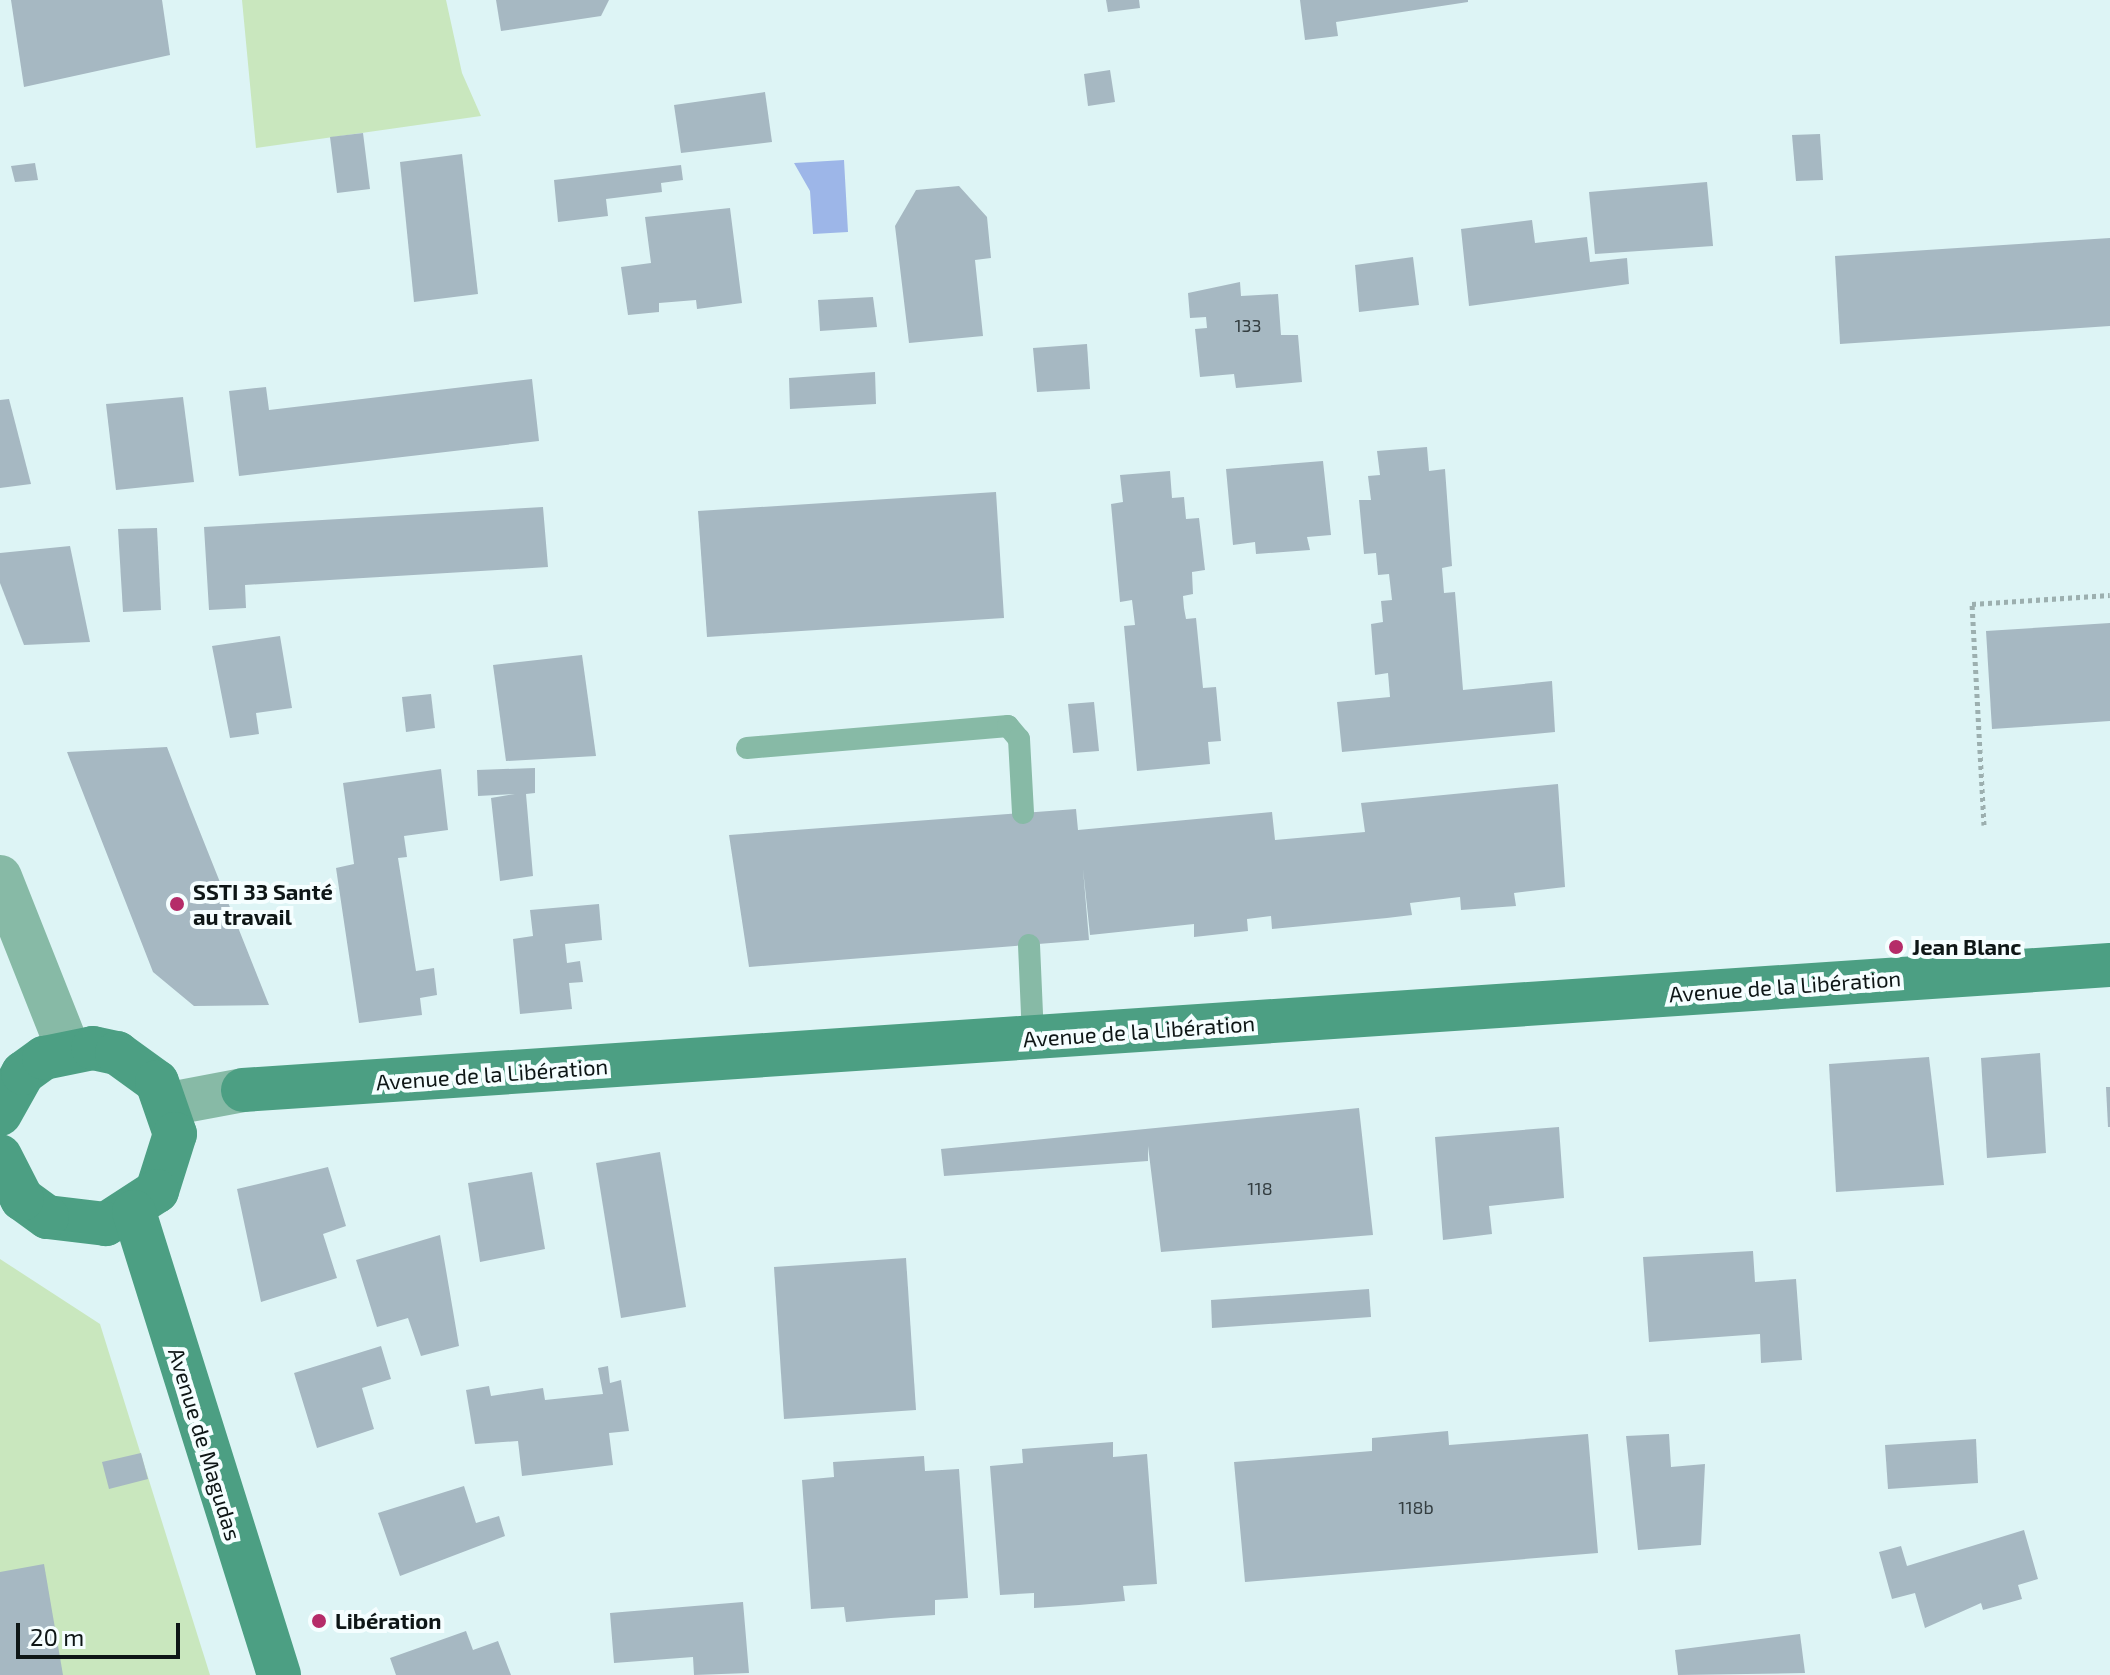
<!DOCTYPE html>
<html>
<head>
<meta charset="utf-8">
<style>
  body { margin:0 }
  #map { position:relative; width:2110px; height:1675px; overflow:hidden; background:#ddf4f5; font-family:"Exo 2",sans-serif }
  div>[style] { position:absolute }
  .green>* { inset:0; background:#c9e7be }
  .water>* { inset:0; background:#9db6e8 }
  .building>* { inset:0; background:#a6b8c2 }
  .path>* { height:5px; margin-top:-2.5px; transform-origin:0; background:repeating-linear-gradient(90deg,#9cafaf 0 4px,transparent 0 8px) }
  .service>* { height:22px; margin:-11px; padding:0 11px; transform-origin:11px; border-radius:11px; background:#87baa6 }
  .tertiary>* { height:44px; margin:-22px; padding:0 22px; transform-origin:22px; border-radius:22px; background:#87baa6 }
  .secondary>* { height:44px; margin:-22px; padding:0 22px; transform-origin:22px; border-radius:22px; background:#4c9f83 }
  .dots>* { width:22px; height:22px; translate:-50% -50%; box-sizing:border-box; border:4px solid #f5feff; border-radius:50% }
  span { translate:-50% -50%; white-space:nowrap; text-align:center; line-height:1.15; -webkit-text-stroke:8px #f5feff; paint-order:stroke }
  .number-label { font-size:18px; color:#343e41 }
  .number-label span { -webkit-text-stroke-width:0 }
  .poi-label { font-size:22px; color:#0e1616; font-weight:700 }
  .left { translate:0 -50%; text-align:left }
  .street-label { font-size:22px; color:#0e1616 }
  .scale { position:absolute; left:16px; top:1623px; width:164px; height:36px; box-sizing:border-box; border:4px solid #0e1616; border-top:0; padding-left:10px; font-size:24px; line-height:28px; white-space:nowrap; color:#0e1616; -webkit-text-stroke:6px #f5feff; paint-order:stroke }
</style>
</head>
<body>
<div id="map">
  <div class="green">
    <div style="clip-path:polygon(242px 0,446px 0,462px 73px,481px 116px,256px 148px)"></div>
    <div style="clip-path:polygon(0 1259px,100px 1324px,210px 1675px,0 1675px)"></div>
  </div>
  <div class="water">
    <div style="clip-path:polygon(844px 160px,848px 232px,813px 234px,810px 191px,794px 163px)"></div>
  </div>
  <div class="building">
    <div style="clip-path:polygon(11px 0,162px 0,170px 55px,24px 87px)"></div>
    <div style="clip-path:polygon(496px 0,609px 0,601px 16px,501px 31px)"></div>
    <div style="clip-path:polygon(1106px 0,1139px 0,1140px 8px,1108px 12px)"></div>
    <div style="clip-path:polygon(1300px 0,1468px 0,1468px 2px,1336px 22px,1338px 36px,1305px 40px)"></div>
    <div style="clip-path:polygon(1110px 70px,1115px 102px,1088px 106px,1084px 74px)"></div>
    <div style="clip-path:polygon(765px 92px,772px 142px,681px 153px,674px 105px)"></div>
    <div style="clip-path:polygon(363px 133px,370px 189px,337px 193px,330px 137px)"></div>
    <div style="clip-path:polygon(1820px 134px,1823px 180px,1796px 181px,1792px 135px)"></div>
    <div style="clip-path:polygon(462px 154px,478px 294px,414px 302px,400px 162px)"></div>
    <div style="clip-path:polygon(35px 163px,38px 180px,15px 182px,11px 166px)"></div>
    <div style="clip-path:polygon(681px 165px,683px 180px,661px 183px,662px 192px,606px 199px,608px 216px,558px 222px,554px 180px)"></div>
    <div style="clip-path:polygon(1707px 182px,1713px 246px,1595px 254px,1589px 192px)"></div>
    <div style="clip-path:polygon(959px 186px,987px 217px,991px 258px,975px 260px,983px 336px,909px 343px,895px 226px,916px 190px)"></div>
    <div style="clip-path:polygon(730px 208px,742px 303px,697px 309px,696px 300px,659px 303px,659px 312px,628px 315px,621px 267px,651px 263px,645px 217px)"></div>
    <div style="clip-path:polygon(1532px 220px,1535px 243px,1587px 237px,1590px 262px,1627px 258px,1629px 284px,1469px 306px,1461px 229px)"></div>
    <div style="clip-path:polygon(2110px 238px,2110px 326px,1840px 344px,1835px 256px)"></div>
    <div style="clip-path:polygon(1413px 257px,1419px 305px,1359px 312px,1355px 265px)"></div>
    <div style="clip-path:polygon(1240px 282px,1241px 296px,1278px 294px,1281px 335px,1298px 335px,1302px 382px,1236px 388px,1234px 374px,1200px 377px,1195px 329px,1207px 328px,1206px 317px,1190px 318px,1188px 293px)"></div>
    <div style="clip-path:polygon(873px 297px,877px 327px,820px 331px,818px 300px)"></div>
    <div style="clip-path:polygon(1087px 344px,1090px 389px,1037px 392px,1033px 348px)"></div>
    <div style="clip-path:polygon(875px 372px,876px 404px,790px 409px,789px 378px)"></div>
    <div style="clip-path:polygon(532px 379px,539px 441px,239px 476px,229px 391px,266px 387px,269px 410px)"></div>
    <div style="clip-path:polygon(183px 397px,194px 482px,116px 490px,106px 404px)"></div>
    <div style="clip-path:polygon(9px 399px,31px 484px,0 488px,0 400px)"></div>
    <div style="clip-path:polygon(1427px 447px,1429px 471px,1445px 469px,1452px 566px,1442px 568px,1443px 580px,1444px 593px,1455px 592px,1463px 690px,1552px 681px,1555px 732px,1342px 752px,1337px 702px,1390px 697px,1388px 673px,1375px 675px,1371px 624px,1383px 622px,1381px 601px,1392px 600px,1389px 574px,1378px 575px,1376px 553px,1364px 554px,1359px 500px,1371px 500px,1368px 476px,1380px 475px,1377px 451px)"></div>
    <div style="clip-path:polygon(1323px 461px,1331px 535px,1307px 537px,1310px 550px,1256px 554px,1255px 542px,1233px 545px,1226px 469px)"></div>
    <div style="clip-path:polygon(1170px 471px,1172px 498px,1184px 497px,1186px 519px,1199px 518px,1205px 570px,1192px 572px,1193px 594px,1183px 596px,1184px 608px,1186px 619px,1196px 618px,1203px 688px,1216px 687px,1221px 741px,1208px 742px,1210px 764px,1137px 771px,1124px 626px,1135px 625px,1132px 600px,1120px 602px,1111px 504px,1123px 502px,1120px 475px)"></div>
    <div style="clip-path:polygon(996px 492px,1004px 618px,707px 637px,698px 511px)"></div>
    <div style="clip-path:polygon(543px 507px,548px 567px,245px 585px,246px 608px,209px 610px,204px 527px)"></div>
    <div style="clip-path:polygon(157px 528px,161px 610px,123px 612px,118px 529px)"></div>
    <div style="clip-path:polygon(70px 546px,90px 642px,24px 645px,0 583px,0 553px)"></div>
    <div style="clip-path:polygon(2110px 623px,2110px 721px,1992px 729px,1986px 631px)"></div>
    <div style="clip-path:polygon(280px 636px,292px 708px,256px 713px,259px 734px,230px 738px,212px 646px)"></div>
    <div style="clip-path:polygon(582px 655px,596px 756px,506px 761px,493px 665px)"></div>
    <div style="clip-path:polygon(431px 694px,435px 728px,406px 732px,402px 697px)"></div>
    <div style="clip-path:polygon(1094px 702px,1099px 751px,1073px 753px,1068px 704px)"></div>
    <div style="clip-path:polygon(167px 747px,190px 807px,269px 1005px,194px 1006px,153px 972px,67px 752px)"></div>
    <div style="clip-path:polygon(535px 768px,535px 793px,526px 794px,533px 876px,500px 881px,491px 798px,515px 794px,478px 796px,477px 770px)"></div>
    <div style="clip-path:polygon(441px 769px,448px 830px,404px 836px,407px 857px,398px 858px,416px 971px,434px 968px,437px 995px,420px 998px,422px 1015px,359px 1023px,336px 868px,354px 864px,343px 783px)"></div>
    <div style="clip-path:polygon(1558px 784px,1565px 887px,1514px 893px,1516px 906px,1461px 910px,1460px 897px,1410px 903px,1412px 915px,1387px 918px,1272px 929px,1271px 916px,1247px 919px,1248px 931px,1194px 937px,1194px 924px,1090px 935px,1083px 869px,1089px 940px,749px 967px,729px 835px,1076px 809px,1078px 830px,1272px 812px,1275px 840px,1365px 832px,1361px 803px)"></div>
    <div style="clip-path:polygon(599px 904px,602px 940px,565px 944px,567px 963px,580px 961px,583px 982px,569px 983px,572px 1009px,520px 1014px,513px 939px,533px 936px,530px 910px)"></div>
    <div style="clip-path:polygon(2040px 1053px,2046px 1153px,1987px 1158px,1981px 1058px)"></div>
    <div style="clip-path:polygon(1929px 1057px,1944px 1185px,1836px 1192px,1829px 1064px)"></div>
    <div style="clip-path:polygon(2106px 1087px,2110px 1087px,2110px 1127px,2108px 1127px)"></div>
    <div style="clip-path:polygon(1359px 1108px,1373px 1235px,1161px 1252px,1148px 1146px,1148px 1161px,944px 1176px,941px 1149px)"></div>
    <div style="clip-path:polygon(1559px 1127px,1564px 1198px,1489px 1206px,1492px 1234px,1443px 1240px,1435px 1137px)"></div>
    <div style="clip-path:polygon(660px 1152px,686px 1307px,621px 1318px,596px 1163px)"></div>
    <div style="clip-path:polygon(328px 1167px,346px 1226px,323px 1234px,337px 1278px,261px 1302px,237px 1189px)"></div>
    <div style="clip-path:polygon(532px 1172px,545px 1249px,480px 1262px,468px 1183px)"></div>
    <div style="clip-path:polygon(440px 1235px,459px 1346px,421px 1356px,408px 1318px,377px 1327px,356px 1260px)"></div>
    <div style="clip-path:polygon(1753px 1251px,1755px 1282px,1796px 1279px,1802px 1360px,1761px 1363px,1760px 1334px,1649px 1342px,1643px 1257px)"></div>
    <div style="clip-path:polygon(906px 1258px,916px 1410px,784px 1419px,774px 1267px)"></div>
    <div style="clip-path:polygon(1369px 1289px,1371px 1317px,1212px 1328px,1211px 1300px)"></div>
    <div style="clip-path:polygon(381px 1346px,391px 1379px,362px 1388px,374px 1429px,317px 1448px,294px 1373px)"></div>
    <div style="clip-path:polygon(608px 1366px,610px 1383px,621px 1380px,629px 1431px,609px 1433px,613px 1465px,522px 1476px,518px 1441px,475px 1444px,466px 1390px,489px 1386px,491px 1396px,543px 1388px,545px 1400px,603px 1394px,598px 1368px)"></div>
    <div style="clip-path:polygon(1448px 1431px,1449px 1445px,1588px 1434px,1598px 1553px,1245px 1582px,1234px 1462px,1372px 1451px,1372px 1438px)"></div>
    <div style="clip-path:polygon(1669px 1434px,1671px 1467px,1705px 1464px,1701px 1545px,1638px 1550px,1626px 1436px)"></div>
    <div style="clip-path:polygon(1976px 1439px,1978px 1483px,1888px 1489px,1885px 1445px)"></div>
    <div style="clip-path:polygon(1113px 1442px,1113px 1457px,1147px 1454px,1157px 1584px,1123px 1586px,1125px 1601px,1079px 1605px,1034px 1608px,1034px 1593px,1000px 1595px,990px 1466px,1023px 1463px,1022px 1449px)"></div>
    <div style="clip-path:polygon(141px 1453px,148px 1479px,109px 1489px,102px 1462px)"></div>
    <div style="clip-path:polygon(924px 1456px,925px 1471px,959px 1469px,968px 1598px,935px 1600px,935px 1615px,891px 1618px,846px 1622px,844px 1607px,811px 1609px,802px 1480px,834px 1477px,833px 1462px)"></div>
    <div style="clip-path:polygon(464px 1486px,476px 1523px,499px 1516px,505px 1536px,400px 1576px,378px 1513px)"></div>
    <div style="clip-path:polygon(2024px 1530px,2038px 1579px,2018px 1585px,2022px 1599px,1983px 1610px,1981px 1603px,1925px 1628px,1915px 1593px,1892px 1599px,1879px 1552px,1901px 1546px,1907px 1566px)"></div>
    <div style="clip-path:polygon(44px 1564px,63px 1675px,0 1675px,0 1572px)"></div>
    <div style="clip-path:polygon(743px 1602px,749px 1673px,694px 1675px,693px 1657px,614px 1663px,610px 1613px)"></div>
    <div style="clip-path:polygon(466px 1631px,473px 1650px,498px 1641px,511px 1675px,396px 1675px,390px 1658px)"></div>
    <div style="clip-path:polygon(1800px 1634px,1805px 1673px,1678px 1675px,1675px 1650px)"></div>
  </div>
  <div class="path">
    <div style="left:1984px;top:825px;width:221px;rotate:-93.1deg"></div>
    <div style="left:1972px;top:604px;width:138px;rotate:-3.7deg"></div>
  </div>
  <div class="service">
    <div style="left:747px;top:748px;width:262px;rotate:-4.8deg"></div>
    <div style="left:1008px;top:726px;width:17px;rotate:50deg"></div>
    <div style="left:1019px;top:739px;width:74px;rotate:86.9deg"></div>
    <div style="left:1029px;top:945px;width:93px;rotate:87.5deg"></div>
  </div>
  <div class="tertiary">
    <div style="left:0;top:877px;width:185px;rotate:68.4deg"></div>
    <div style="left:169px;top:1104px;width:75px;rotate:-10.7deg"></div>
  </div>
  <div class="secondary">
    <div style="left:243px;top:1090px;width:1871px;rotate:-3.83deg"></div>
    <div style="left:0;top:1114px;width:47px;rotate:-60.7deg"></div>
    <div style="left:23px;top:1073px;width:26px;rotate:-36deg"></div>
    <div style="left:44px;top:1058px;width:50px;rotate:-11.5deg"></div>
    <div style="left:93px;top:1048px;width:25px;rotate:12deg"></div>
    <div style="left:117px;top:1053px;width:49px;rotate:35.9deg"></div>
    <div style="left:157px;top:1082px;width:55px;rotate:70.9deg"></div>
    <div style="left:175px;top:1134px;width:60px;rotate:107.5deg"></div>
    <div style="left:157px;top:1191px;width:61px;rotate:147.1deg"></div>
    <div style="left:106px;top:1224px;width:59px;rotate:-173.2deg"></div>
    <div style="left:47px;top:1217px;width:31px;rotate:-144deg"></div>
    <div style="left:22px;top:1199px;width:48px;rotate:-117.1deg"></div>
    <div style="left:134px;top:1212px;width:485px;rotate:72.6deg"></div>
  </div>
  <div class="dots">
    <div style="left:177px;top:904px;background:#b52c69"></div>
    <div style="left:1896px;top:947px;background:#b52c69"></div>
    <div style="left:319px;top:1621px;background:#b52c69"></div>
  </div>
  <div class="number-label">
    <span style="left:1248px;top:325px">133</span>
    <span style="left:1260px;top:1188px">118</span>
    <span style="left:1416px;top:1507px">118b</span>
  </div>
  <div class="poi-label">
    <span class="left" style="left:193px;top:904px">SSTI 33 Santé<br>au travail</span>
    <span class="left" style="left:1912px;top:947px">Jean Blanc</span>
    <span class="left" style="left:335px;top:1621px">Libération</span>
  </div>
  <div class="street-label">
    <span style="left:1785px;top:986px;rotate:-4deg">Avenue de la Libération</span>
    <span style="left:1139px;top:1031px;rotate:-4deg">Avenue de la Libération</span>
    <span style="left:492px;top:1074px;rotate:-4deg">Avenue de la Libération</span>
    <span style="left:205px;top:1444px;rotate:73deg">Avenue de Magudas</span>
  </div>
  <div class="scale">20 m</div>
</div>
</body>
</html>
